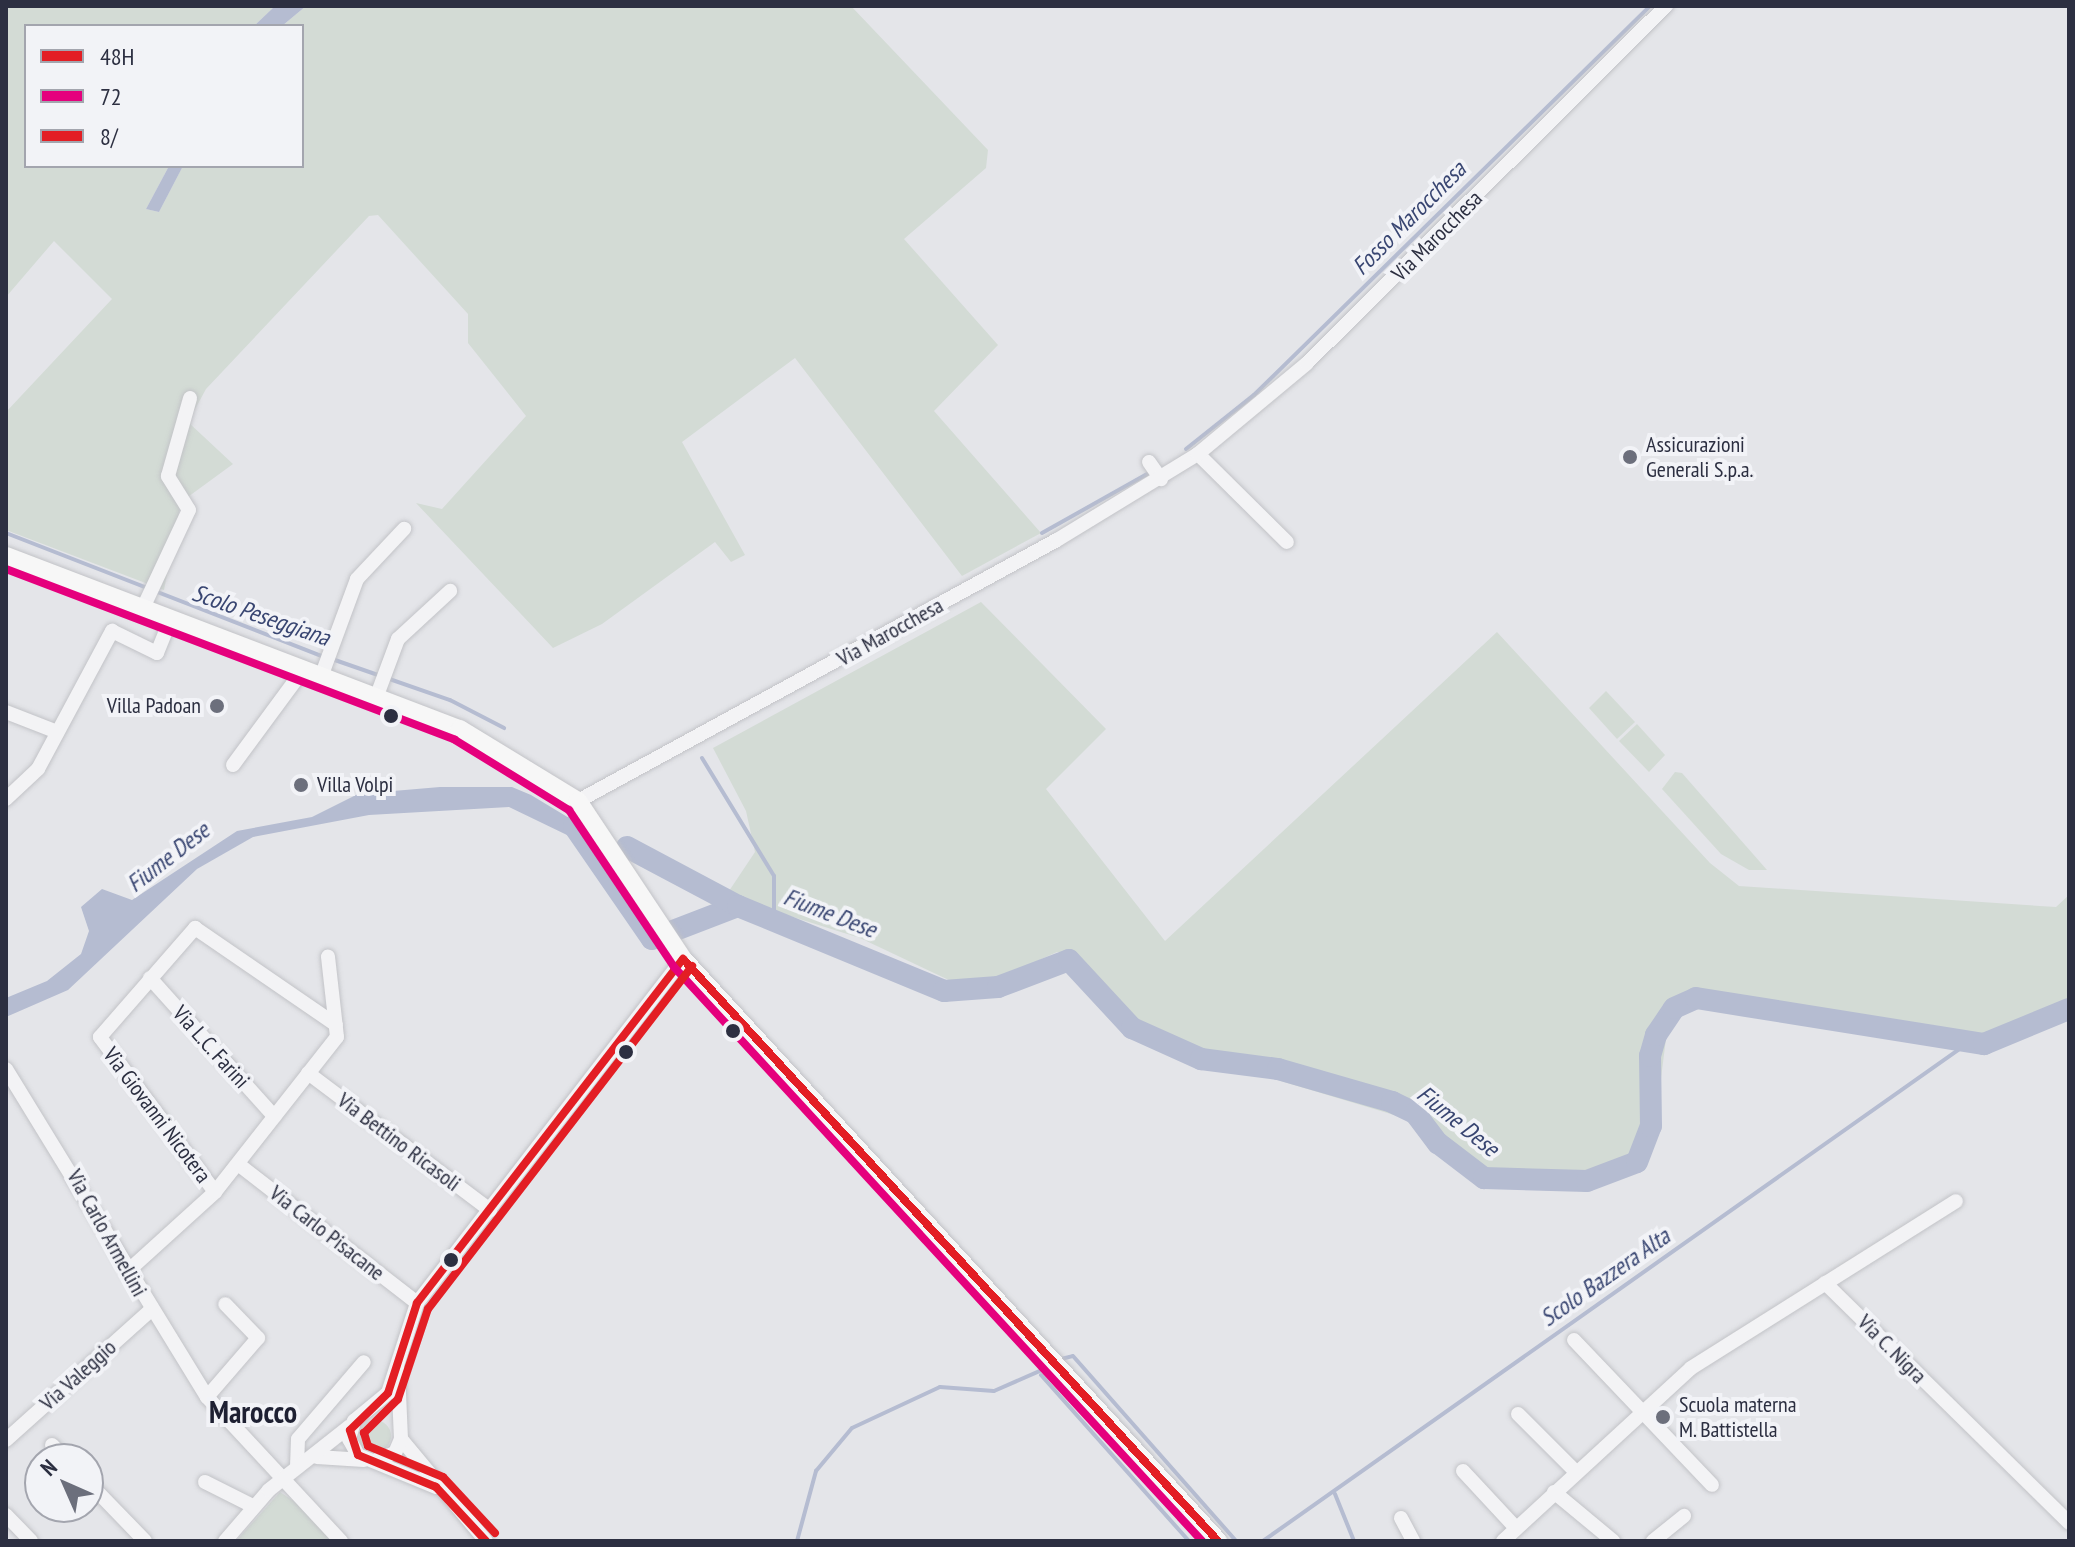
<!DOCTYPE html>
<html>
<head>
<meta charset="utf-8">
<style>
  body { margin:0 }
  #map { position:relative; width:2075px; height:1547px; overflow:hidden; background:#e4e5e9; font-family:"PT Sans Narrow",sans-serif }
  div>[style] { position:absolute }
  .green>* { inset:0; background:#d3dbd5 }
  .round { border-radius:50% }
  .water>* { inset:0; background:#b5bcd1 }
  .stream>* { height:4px; margin:-2px; padding:0 2px; transform-origin:2px; border-radius:2px; background:#b5bcd1 }
  .river>* { height:22px; margin:-11px; padding:0 11px; transform-origin:11px; border-radius:11px; background:#b5bcd1 }
  .roads { filter:drop-shadow(0 0 2px #c2c3c7) drop-shadow(0 0 2px #c2c3c7) }
  .minor>* { height:14px; margin:-7px; padding:0 7px; transform-origin:7px; border-radius:7px; background:#f3f3f5 }
  .major>* { height:18px; margin:-9px; padding:0 9px; transform-origin:9px; border-radius:9px; background:#f7f7f7 }
  .bus-1>* { height:8px; margin:-4px; padding:0 4px; transform-origin:4px; border-radius:4px; background:#e31e24 }
  .bus-2>* { height:8px; margin:-4px; padding:0 4px; transform-origin:4px; border-radius:4px; background:#e5007d }
  .bus-3>* { height:8px; margin:-4px; padding:0 4px; transform-origin:4px; border-radius:4px; background:#e31e24 }
  .dots>* { width:22px; height:22px; translate:-50% -50%; box-sizing:border-box; border:4px solid #f2f3f7; border-radius:50% }
  span { translate:-50% -50%; white-space:nowrap; text-align:center; line-height:1.15; -webkit-text-stroke:8px #f2f3f7; paint-order:stroke }
  .street-label { font-size:22px; color:#2c2f41 }
  .poi-label { font-size:22px; color:#2c2f41 }
  .left { translate:0 -50%; text-align:left }
  .right { translate:-100% -50%; text-align:right }
  .water-label { font-size:24px; color:#394672; font-style:italic }
  .district-label { font-size:30px; color:#1e2032; font-weight:700 }
  .frame { position:absolute; inset:0; border:8px solid #2c2f41; pointer-events:none }
  .legend { position:absolute; left:24px; top:24px; width:280px; height:144px; box-sizing:border-box; background:#f2f3f7; border:2px solid #a3a5ae; margin:0; padding:10px 14px; list-style:none; font-size:24px; color:#2c2f41 }
  .legend li { display:flex; align-items:center; gap:16px; height:40px }
  .legend b { width:40px; border:2px solid #a3a5ae }
  .north { position:absolute; left:24px; top:1443px; width:80px; height:80px; box-sizing:border-box; background:#f2f3f7; border:2px solid #a3a5ae; border-radius:50%; rotate:315deg; font-size:22px; font-weight:700; line-height:32px; text-align:center; color:#2c2f41 }
  .north::after { content:''; display:block; margin:auto; width:28px; height:36px; background:#6c6f7c; clip-path:polygon(50% 0,100% 100%,50% 72%,0 100%) }
</style>
</head>
<body>
<div id="map">
  <div class="green">
    <div style="clip-path:polygon(6px 6px,275px 6px,254px 26px,26px 26px,26px 166px,169px 166px,146px 209px,159px 212px,183px 166px,302px 166px,302px 26px,282px 26px,306px 6px,851px 6px,988px 150px,986px 168px,904px 239px,998px 345px,934px 411px,1041px 533px,962px 576px,795px 358px,682px 442px,745px 555px,731px 562px,715px 542px,602px 624px,553px 648px,416px 503px,442px 509px,526px 416px,468px 343px,468px 314px,378px 215px,369px 216px,206px 389px,188px 422px,233px 464px,181px 502px,164px 590px,6px 530px,6px 412px,112px 299px,54px 241px,6px 297px)"></div>
    <div style="clip-path:polygon(981px 602px,1106px 729px,1046px 789px,1165px 941px,1497px 632px,1710px 863px,1739px 886px,2056px 907px,2069px 895px,2069px 1017px,1980px 1050px,1691px 1006px,1667px 1031px,1654px 1133px,1642px 1165px,1591px 1187px,1490px 1188px,1452px 1165px,1404px 1118px,1238px 1068px,1140px 1024px,1114px 1007px,1075px 953px,1057px 952px,999px 978px,953px 982px,860px 938px,736px 899px,630px 841px,729px 891px,755px 852px,746px 811px,713px 748px)"></div>
    <div style="clip-path:polygon(1606px 691px,1635px 722px,1617px 739px,1589px 708px)"></div>
    <div style="clip-path:polygon(1637px 724px,1665px 755px,1649px 772px,1619px 741px)"></div>
    <div style="clip-path:polygon(1675px 772px,1682px 773px,1767px 870px,1749px 870px,1721px 854px,1662px 789px)"></div>
    <div class="round" style="left:359px;top:1420px;width:32px;height:32px"></div>
    <div style="clip-path:polygon(280px 1492px,301px 1506px,334px 1541px,236px 1541px)"></div>
  </div>
  <div class="water">
    <div style="clip-path:polygon(275px 6px,306px 6px,282px 26px,254px 26px)"></div>
    <div style="clip-path:polygon(169px 166px,183px 166px,159px 212px,146px 209px)"></div>
    <div style="clip-path:polygon(440px 787px,512px 787px,531px 795px,579px 824px,596px 849px,509px 807px,369px 815px,253px 837px,197px 869px,68px 990px,6px 1017px,6px 998px,47px 981px,81px 954px,89px 931px,81px 907px,102px 889px,132px 900px,237px 831px,312px 817px,358px 794px)"></div>
  </div>
  <div class="stream">
    <div style="left:1186px;top:449px;width:87px;rotate:-38.5deg"></div>
    <div style="left:1254px;top:395px;width:555px;rotate:-44.49deg"></div>
    <div style="left:6px;top:533px;width:341px;rotate:21.3deg"></div>
    <div style="left:1042px;top:533px;width:120px;rotate:-29.3deg"></div>
    <div style="left:332px;top:659px;width:125px;rotate:19.2deg"></div>
    <div style="left:450px;top:700px;width:61px;rotate:27.4deg"></div>
    <div style="left:702px;top:758px;width:138px;rotate:58.6deg"></div>
    <div style="left:774px;top:876px;width:40px;rotate:90deg"></div>
    <div style="left:1057px;top:1360px;width:16px;rotate:-14deg"></div>
    <div style="left:1073px;top:1356px;width:247px;rotate:48.6deg"></div>
    <div style="left:1041px;top:1375px;width:222px;rotate:48.3deg"></div>
    <div style="left:1335px;top:1494px;width:51px;rotate:68deg"></div>
    <div style="left:797px;top:1541px;width:73px;rotate:-74.8deg"></div>
    <div style="left:816px;top:1471px;width:56px;rotate:-50.1deg"></div>
    <div style="left:852px;top:1428px;width:97px;rotate:-25deg"></div>
    <div style="left:940px;top:1387px;width:54px;rotate:4.2deg"></div>
    <div style="left:994px;top:1391px;width:62px;rotate:-23.7deg"></div>
    <div style="left:1263px;top:1541px;width:863px;rotate:-35.24deg"></div>
  </div>
  <div class="river">
    <div style="left:574px;top:826px;width:137px;rotate:55.4deg"></div>
    <div style="left:652px;top:939px;width:92px;rotate:-21deg"></div>
    <div style="left:627px;top:847px;width:126px;rotate:28deg"></div>
    <div style="left:738px;top:906px;width:223px;rotate:22.4deg"></div>
    <div style="left:944px;top:991px;width:54px;rotate:-4.2deg"></div>
    <div style="left:998px;top:987px;width:76px;rotate:-20.8deg"></div>
    <div style="left:1069px;top:960px;width:93px;rotate:47.2deg"></div>
    <div style="left:1132px;top:1028px;width:76px;rotate:24.2deg"></div>
    <div style="left:1201px;top:1059px;width:78px;rotate:7.4deg"></div>
    <div style="left:1278px;top:1069px;width:119px;rotate:16.1deg"></div>
    <div style="left:1392px;top:1102px;width:25px;rotate:26deg"></div>
    <div style="left:1415px;top:1113px;width:38px;rotate:53deg"></div>
    <div style="left:1438px;top:1143px;width:58px;rotate:37.3deg"></div>
    <div style="left:1484px;top:1178px;width:103px;rotate:1.7deg"></div>
    <div style="left:1587px;top:1181px;width:53px;rotate:-20.8deg"></div>
    <div style="left:1637px;top:1162px;width:39px;rotate:-69deg"></div>
    <div style="left:1651px;top:1126px;width:70px;rotate:-90.8deg"></div>
    <div style="left:1650px;top:1056px;width:22px;rotate:-74deg"></div>
    <div style="left:1656px;top:1035px;width:32px;rotate:-56deg"></div>
    <div style="left:1674px;top:1008px;width:24px;rotate:-24deg"></div>
    <div style="left:1696px;top:998px;width:292px;rotate:9.1deg"></div>
    <div style="left:1984px;top:1044px;width:92px;rotate:-22.4deg"></div>
  </div>
  <div class="roads">
    <div class="minor">
      <div style="left:1198px;top:454px;width:125px;rotate:44.7deg"></div>
      <div style="left:1149px;top:462px;width:21px;rotate:55deg"></div>
      <div style="left:143px;top:608px;width:108px;rotate:-64.9deg"></div>
      <div style="left:189px;top:510px;width:40px;rotate:-122deg"></div>
      <div style="left:168px;top:476px;width:81px;rotate:-74.2deg"></div>
      <div style="left:321px;top:677px;width:104px;rotate:-69.8deg"></div>
      <div style="left:357px;top:579px;width:69px;rotate:-46.8deg"></div>
      <div style="left:376px;top:698px;width:63px;rotate:-69.6deg"></div>
      <div style="left:398px;top:639px;width:71px;rotate:-42.7deg"></div>
      <div style="left:6px;top:712px;width:53px;rotate:21.2deg"></div>
      <div style="left:233px;top:765px;width:118px;rotate:-53.6deg"></div>
      <div style="left:6px;top:799px;width:44px;rotate:-43.2deg"></div>
      <div style="left:38px;top:769px;width:157px;rotate:-61.8deg"></div>
      <div style="left:112px;top:631px;width:50px;rotate:26.1deg"></div>
      <div style="left:157px;top:653px;width:37px;rotate:-68deg"></div>
      <div style="left:578px;top:801px;width:545px;rotate:-28.59deg"></div>
      <div style="left:1057px;top:540px;width:165px;rotate:-31.4deg"></div>
      <div style="left:1198px;top:454px;width:141px;rotate:-39.8deg"></div>
      <div style="left:1306px;top:364px;width:508px;rotate:-44.84deg"></div>
      <div style="left:150px;top:978px;width:186px;rotate:48.1deg"></div>
      <div style="left:6px;top:1069px;width:385px;rotate:58.5deg"></div>
      <div style="left:207px;top:1397px;width:197px;rotate:47.1deg"></div>
      <div style="left:308px;top:1073px;width:228px;rotate:37deg"></div>
      <div style="left:238px;top:1164px;width:227px;rotate:37.8deg"></div>
      <div style="left:215px;top:1192px;width:193px;rotate:-126.6deg"></div>
      <div style="left:100px;top:1037px;width:145px;rotate:-48.9deg"></div>
      <div style="left:195px;top:928px;width:171px;rotate:34.5deg"></div>
      <div style="left:128px;top:1271px;width:118px;rotate:-42.2deg"></div>
      <div style="left:215px;top:1192px;width:197px;rotate:-51.8deg"></div>
      <div style="left:337px;top:1037px;width:81px;rotate:-96.4deg"></div>
      <div style="left:1825px;top:1283px;width:342px;rotate:44.5deg"></div>
      <div style="left:1574px;top:1340px;width:200px;rotate:46.4deg"></div>
      <div style="left:207px;top:1397px;width:78px;rotate:-49.2deg"></div>
      <div style="left:258px;top:1338px;width:47px;rotate:-134.1deg"></div>
      <div style="left:1518px;top:1414px;width:82px;rotate:45deg"></div>
      <div style="left:401px;top:1439px;width:133px;rotate:50.2deg"></div>
      <div style="left:6px;top:1440px;width:195px;rotate:-41.9deg"></div>
      <div style="left:52px;top:1445px;width:20px;rotate:45deg"></div>
      <div style="left:317px;top:1457px;width:47px;rotate:3.7deg"></div>
      <div style="left:374px;top:1461px;width:22px;rotate:-21deg"></div>
      <div style="left:395px;top:1453px;width:15px;rotate:-67deg"></div>
      <div style="left:401px;top:1439px;width:69px;rotate:-92.5deg"></div>
      <div style="left:297px;top:1467px;width:28px;rotate:-88deg"></div>
      <div style="left:298px;top:1439px;width:101px;rotate:-49.4deg"></div>
      <div style="left:1463px;top:1471px;width:78px;rotate:47.1deg"></div>
      <div style="left:88px;top:1482px;width:82px;rotate:46deg"></div>
      <div style="left:205px;top:1482px;width:54px;rotate:26.6deg"></div>
      <div style="left:436px;top:1487px;width:84px;rotate:-157.7deg"></div>
      <div style="left:358px;top:1455px;width:18px;rotate:-119deg"></div>
      <div style="left:349px;top:1439px;width:19px;rotate:-74deg"></div>
      <div style="left:354px;top:1421px;width:44px;rotate:-39.5deg"></div>
      <div style="left:388px;top:1393px;width:95px;rotate:-72.1deg"></div>
      <div style="left:417px;top:1303px;width:435px;rotate:-52.3deg"></div>
      <div style="left:1554px;top:1492px;width:77px;rotate:39.7deg"></div>
      <div style="left:6px;top:1515px;width:36px;rotate:46deg"></div>
      <div style="left:1401px;top:1518px;width:26px;rotate:62deg"></div>
      <div style="left:225px;top:1541px;width:67px;rotate:-49.2deg"></div>
      <div style="left:269px;top:1490px;width:103px;rotate:-38.3deg"></div>
      <div style="left:1503px;top:1541px;width:255px;rotate:-42.6deg"></div>
      <div style="left:1691px;top:1368px;width:313px;rotate:-32.2deg"></div>
      <div style="left:1653px;top:1541px;width:40px;rotate:-39deg"></div>
    </div>
    <div class="major">
      <div style="left:6px;top:556px;width:486px;rotate:20.9deg"></div>
      <div style="left:460px;top:729px;width:138px;rotate:31.4deg"></div>
      <div style="left:578px;top:801px;width:190px;rotate:56.4deg"></div>
      <div style="left:683px;top:959px;width:791px;rotate:47.41deg"></div>
    </div>
  </div>
  <div class="bus-1">
    <div style="left:683px;top:959px;width:791px;rotate:47.41deg"></div>
    <div style="left:486px;top:1541px;width:74px;rotate:-132.8deg"></div>
    <div style="left:436px;top:1487px;width:84px;rotate:-157.7deg"></div>
    <div style="left:358px;top:1455px;width:26px;rotate:-108deg"></div>
    <div style="left:350px;top:1430px;width:53px;rotate:-44.2deg"></div>
    <div style="left:388px;top:1393px;width:95px;rotate:-72.1deg"></div>
    <div style="left:417px;top:1303px;width:435px;rotate:-52.3deg"></div>
  </div>
  <div class="bus-2">
    <div style="left:6px;top:569px;width:480px;rotate:20.8deg"></div>
    <div style="left:455px;top:740px;width:134px;rotate:31.6deg"></div>
    <div style="left:569px;top:810px;width:189px;rotate:56.2deg"></div>
    <div style="left:674px;top:967px;width:780px;rotate:47.39deg"></div>
  </div>
  <div class="bus-3">
    <div style="left:495px;top:1533px;width:76px;rotate:-132.9deg"></div>
    <div style="left:443px;top:1477px;width:81px;rotate:-157.5deg"></div>
    <div style="left:368px;top:1446px;width:14px;rotate:-107deg"></div>
    <div style="left:364px;top:1433px;width:48px;rotate:-45deg"></div>
    <div style="left:398px;top:1399px;width:95px;rotate:-71.6deg"></div>
    <div style="left:428px;top:1309px;width:433px;rotate:-52.4deg"></div>
  </div>
  <div class="dots">
    <div style="left:1630px;top:457px;background:#6c6f7c"></div>
    <div style="left:217px;top:706px;background:#6c6f7c"></div>
    <div style="left:391px;top:716px;background:#2c2f41"></div>
    <div style="left:301px;top:785px;background:#6c6f7c"></div>
    <div style="left:733px;top:1031px;background:#2c2f41"></div>
    <div style="left:626px;top:1052px;background:#2c2f41"></div>
    <div style="left:451px;top:1260px;background:#2c2f41"></div>
    <div style="left:1663px;top:1417px;background:#6c6f7c"></div>
  </div>
  <div class="street-label">
    <span style="left:1437px;top:236px;rotate:-45deg">Via Marocchesa</span>
    <span style="left:890px;top:632px;rotate:-29deg">Via Marocchesa</span>
    <span style="left:211px;top:1047px;rotate:48deg">Via L.C. Farini</span>
    <span style="left:157px;top:1115px;rotate:53deg">Via Giovanni Nicotera</span>
    <span style="left:399px;top:1142px;rotate:37deg">Via Bettino Ricasoli</span>
    <span style="left:107px;top:1233px;rotate:61deg">Via Carlo Armellini</span>
    <span style="left:327px;top:1233px;rotate:38deg">Via Carlo Pisacane</span>
    <span style="left:1892px;top:1349px;rotate:45deg">Via C. Nigra</span>
    <span style="left:78px;top:1375px;rotate:-42deg">Via Valeggio</span>
  </div>
  <div class="poi-label">
    <span class="left" style="left:1646px;top:457px">Assicurazioni<br>Generali S.p.a.</span>
    <span class="right" style="left:201px;top:706px">Villa Padoan</span>
    <span class="left" style="left:317px;top:785px">Villa Volpi</span>
    <span class="left" style="left:1679px;top:1417px">Scuola materna<br>M. Battistella</span>
  </div>
  <div class="water-label">
    <span style="left:1409px;top:218px;rotate:-45deg">Fosso Marocchesa</span>
    <span style="left:261px;top:615px;rotate:19deg">Scolo Peseggiana</span>
    <span style="left:168px;top:857px;rotate:-38deg">Fiume Dese</span>
    <span style="left:830px;top:913px;rotate:21deg">Fiume Dese</span>
    <span style="left:1458px;top:1121px;rotate:39deg">Fiume Dese</span>
    <span style="left:1605px;top:1277px;rotate:-35deg">Scolo Bazzera Alta</span>
  </div>
  <div class="district-label">
    <span style="left:253px;top:1412px">Marocco</span>
  </div>
  <div class="frame"></div>
  <ul class="legend">
  <li><b style="height:10px;background:#e31e24"></b>48H</li>
  <li><b style="height:10px;background:#e5007d"></b>72</li>
  <li><b style="height:10px;background:#e31e24"></b>8/</li>
  </ul>
  <div class="north">N</div>
</div>
</body>
</html>
